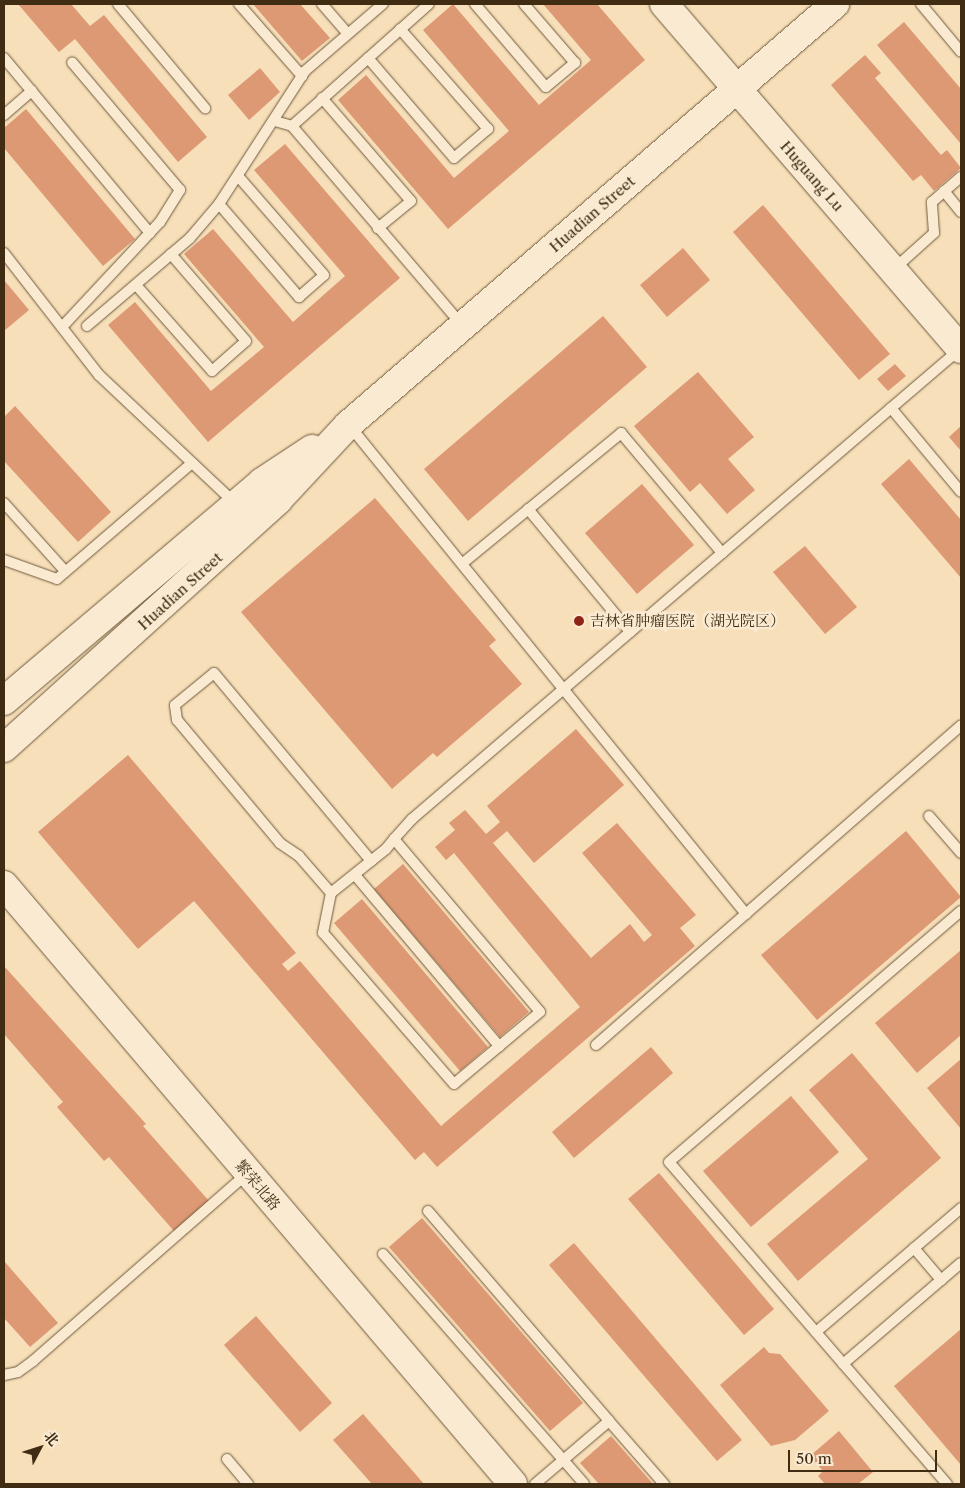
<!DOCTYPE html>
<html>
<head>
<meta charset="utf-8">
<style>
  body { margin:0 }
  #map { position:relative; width:965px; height:1488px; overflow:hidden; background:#f7dfb9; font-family:"Libre Caslon Text","Noto Serif SC",serif }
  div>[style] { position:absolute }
  .building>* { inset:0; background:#dd9874 }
  .roads { filter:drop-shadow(0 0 1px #6d593c) drop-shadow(0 0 1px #6d593c) }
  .lane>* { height:10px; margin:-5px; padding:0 5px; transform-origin:5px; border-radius:5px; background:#faead2 }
  .secondary>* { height:28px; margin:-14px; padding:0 14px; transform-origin:14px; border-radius:14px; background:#faead2 }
  .dots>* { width:14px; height:14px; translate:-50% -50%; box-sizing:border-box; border:2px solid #faead2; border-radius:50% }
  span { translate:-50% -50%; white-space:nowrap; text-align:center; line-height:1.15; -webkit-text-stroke:5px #faead2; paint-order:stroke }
  .street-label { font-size:15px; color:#3f2c13 }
  .poi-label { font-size:15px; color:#3f2c13 }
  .left { translate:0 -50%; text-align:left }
  .frame { position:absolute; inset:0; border:5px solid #3f2c13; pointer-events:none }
  .north { position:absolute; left:15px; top:1423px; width:50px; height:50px; -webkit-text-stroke:4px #faead2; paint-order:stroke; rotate:50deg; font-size:14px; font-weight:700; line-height:20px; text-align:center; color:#3f2c13 }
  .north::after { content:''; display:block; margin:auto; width:18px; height:22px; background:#3f2c13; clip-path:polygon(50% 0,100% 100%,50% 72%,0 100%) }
  .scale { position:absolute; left:788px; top:1450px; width:149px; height:22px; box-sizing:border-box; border:2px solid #3f2c13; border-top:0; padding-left:6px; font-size:15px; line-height:18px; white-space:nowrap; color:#3f2c13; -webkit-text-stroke:4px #faead2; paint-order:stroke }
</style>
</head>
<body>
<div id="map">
  <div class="building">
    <div style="clip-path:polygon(18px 4px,71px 4px,90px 26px,104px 15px,207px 137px,178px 162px,75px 39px,59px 52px)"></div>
    <div style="clip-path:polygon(253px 4px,300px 4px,330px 38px,302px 61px)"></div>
    <div style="clip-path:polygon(453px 4px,539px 105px,591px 60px,543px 4px,597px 4px,645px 60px,448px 229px,338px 100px,366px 75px,454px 178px,509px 131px,423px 30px)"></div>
    <div style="clip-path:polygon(904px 22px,961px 89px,961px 144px,877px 45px)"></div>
    <div style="clip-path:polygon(865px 55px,881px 73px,875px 78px,941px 155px,947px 150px,961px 168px,934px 191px,921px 175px,913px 181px,831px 85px)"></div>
    <div style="clip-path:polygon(260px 68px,280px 92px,249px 120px,228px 95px)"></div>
    <div style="clip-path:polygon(26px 109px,135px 239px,103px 266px,4px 148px,4px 128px)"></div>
    <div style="clip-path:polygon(285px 144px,400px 278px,208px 442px,108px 325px,135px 302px,211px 391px,264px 347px,184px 254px,213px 229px,293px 322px,345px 276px,254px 170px)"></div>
    <div style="clip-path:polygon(763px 205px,890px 354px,859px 380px,733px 232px)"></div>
    <div style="clip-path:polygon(683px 248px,710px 280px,667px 317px,640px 285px)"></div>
    <div style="clip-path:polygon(4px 280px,29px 310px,4px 331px)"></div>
    <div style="clip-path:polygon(603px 316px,647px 367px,468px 521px,424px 469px)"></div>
    <div style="clip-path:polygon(895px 364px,906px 376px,888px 391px,877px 379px)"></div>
    <div style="clip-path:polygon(698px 372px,754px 437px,728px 459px,755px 490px,727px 514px,700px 483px,690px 492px,634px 426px)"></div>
    <div style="clip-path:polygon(15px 406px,111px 512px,78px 542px,4px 461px,4px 417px)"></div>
    <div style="clip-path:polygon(961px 426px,961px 451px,949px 437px)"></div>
    <div style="clip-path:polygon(909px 459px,961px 520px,961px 578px,881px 484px)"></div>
    <div style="clip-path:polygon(642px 484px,694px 545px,637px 594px,585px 533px)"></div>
    <div style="clip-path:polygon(375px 498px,496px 640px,489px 646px,522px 684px,437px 757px,433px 753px,392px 789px,241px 612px)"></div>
    <div style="clip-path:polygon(805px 546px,857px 607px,825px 634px,773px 572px)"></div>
    <div style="clip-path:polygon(576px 729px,624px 785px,534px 863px,507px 831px,493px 843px,591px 958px,630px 924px,644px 942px,652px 935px,582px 853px,617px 823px,696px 915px,680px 928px,695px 946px,437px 1167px,424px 1152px,415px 1160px,194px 901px,138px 949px,38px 832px,128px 755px,296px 953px,282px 964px,288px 971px,300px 961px,441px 1126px,580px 1007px,454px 853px,446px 860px,435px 847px,455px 830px,449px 823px,465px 810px,486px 834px,500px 822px,487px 806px)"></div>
    <div style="clip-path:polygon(906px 831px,961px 897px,817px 1020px,761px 955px)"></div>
    <div style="clip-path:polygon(403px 864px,529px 1012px,500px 1037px,374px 889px)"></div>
    <div style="clip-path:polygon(362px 899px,488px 1047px,460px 1071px,334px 923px)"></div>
    <div style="clip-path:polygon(961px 950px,961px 1035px,917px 1073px,875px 1023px)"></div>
    <div style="clip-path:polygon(4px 966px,146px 1124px,143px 1126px,209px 1201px,174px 1231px,109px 1157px,104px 1161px,57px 1107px,63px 1102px,4px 1034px)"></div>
    <div style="clip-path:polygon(651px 1047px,673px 1073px,574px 1158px,552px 1132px)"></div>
    <div style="clip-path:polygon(852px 1053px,941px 1158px,798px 1281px,767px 1244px,868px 1159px,809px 1090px)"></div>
    <div style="clip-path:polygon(961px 1059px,961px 1129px,927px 1088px)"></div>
    <div style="clip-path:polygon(791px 1096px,839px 1152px,751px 1227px,703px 1171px)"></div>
    <div style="clip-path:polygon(659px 1173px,774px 1309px,744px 1335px,628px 1199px)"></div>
    <div style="clip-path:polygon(422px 1218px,583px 1403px,550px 1431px,389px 1247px)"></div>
    <div style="clip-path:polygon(574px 1243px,742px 1440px,717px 1461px,549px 1265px)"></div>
    <div style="clip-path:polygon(4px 1261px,58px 1323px,30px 1347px,4px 1318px)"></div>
    <div style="clip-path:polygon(256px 1316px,332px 1403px,300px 1432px,224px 1345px)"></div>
    <div style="clip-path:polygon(961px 1329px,961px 1465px,894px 1386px)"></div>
    <div style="clip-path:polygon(764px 1347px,769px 1353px,780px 1354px,829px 1411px,795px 1440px,771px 1446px,720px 1385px)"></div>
    <div style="clip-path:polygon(363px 1414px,424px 1484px,372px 1484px,333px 1440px)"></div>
    <div style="clip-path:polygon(839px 1431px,873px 1472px,858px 1484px,825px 1484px,818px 1476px,823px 1471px,810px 1456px)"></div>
    <div style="clip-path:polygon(611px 1436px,653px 1484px,599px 1484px,580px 1463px)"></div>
  </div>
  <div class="roads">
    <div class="lane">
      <div style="left:118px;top:4px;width:136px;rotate:50.1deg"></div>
      <div style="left:239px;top:4px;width:96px;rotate:48.8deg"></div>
      <div style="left:322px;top:4px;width:38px;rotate:49deg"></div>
      <div style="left:475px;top:4px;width:109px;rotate:49.5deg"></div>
      <div style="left:546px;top:87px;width:38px;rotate:-40deg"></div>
      <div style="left:575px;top:63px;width:78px;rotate:-130.8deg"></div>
      <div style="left:921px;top:4px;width:62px;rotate:50.2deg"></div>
      <div style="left:4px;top:58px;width:228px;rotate:50.2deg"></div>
      <div style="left:368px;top:58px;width:132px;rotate:49.3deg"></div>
      <div style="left:454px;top:158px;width:45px;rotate:-40.5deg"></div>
      <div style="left:488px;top:129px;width:133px;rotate:-131.3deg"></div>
      <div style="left:322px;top:98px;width:136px;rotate:49.2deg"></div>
      <div style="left:411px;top:201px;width:43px;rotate:140.7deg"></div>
      <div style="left:4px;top:115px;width:37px;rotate:-41deg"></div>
      <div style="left:275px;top:121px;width:18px;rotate:16deg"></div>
      <div style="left:292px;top:126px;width:183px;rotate:-41.7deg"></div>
      <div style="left:292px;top:126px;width:262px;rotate:49.5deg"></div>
      <div style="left:944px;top:191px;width:27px;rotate:51deg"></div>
      <div style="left:219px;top:204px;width:123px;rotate:49.3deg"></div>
      <div style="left:299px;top:297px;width:33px;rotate:-41deg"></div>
      <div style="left:324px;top:275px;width:131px;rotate:-131deg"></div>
      <div style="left:4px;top:253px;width:155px;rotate:52.1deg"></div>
      <div style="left:99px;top:375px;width:187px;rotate:43.3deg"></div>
      <div style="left:894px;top:269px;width:54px;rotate:-42deg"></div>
      <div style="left:934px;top:233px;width:31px;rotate:-94deg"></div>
      <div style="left:932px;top:202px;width:38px;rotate:-41deg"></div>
      <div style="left:136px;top:285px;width:115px;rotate:48.5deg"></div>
      <div style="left:212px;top:371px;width:45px;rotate:-41.4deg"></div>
      <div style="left:246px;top:341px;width:115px;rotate:-130.8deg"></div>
      <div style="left:87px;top:326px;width:135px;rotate:-40.5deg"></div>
      <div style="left:190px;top:238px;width:45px;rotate:-49.5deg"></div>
      <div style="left:219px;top:204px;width:158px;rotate:-57.1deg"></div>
      <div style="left:305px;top:71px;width:103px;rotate:-40.7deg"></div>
      <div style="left:62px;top:327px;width:144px;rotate:-47deg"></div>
      <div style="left:160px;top:222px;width:38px;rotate:-58deg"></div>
      <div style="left:180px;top:190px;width:167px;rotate:-130.2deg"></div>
      <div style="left:891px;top:408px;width:109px;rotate:50.2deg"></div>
      <div style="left:349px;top:425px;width:630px;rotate:50.93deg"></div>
      <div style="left:4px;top:503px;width:91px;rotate:48.1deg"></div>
      <div style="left:528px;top:509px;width:160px;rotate:50.3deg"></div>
      <div style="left:4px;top:560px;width:56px;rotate:19.7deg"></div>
      <div style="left:57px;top:579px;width:178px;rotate:-40.7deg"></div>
      <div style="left:463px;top:563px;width:205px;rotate:-39.4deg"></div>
      <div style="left:621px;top:433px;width:157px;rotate:49.9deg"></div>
      <div style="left:929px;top:816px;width:49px;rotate:49.1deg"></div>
      <div style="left:394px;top:839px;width:226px;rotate:49.8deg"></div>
      <div style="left:540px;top:1012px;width:112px;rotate:140.1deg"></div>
      <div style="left:454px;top:1084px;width:200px;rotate:-130.9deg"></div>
      <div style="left:323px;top:933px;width:41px;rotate:-78.7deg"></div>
      <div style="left:331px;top:893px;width:70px;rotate:-38.7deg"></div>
      <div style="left:386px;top:849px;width:13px;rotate:-51deg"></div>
      <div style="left:394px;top:839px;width:27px;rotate:-48deg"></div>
      <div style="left:412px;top:819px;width:722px;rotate:-40.62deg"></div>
      <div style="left:355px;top:875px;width:224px;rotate:49.9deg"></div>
      <div style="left:331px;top:893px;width:49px;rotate:-130.9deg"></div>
      <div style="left:299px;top:856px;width:23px;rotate:-146deg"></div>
      <div style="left:280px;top:843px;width:160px;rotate:-129.9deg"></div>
      <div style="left:177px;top:720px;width:15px;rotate:-98deg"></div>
      <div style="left:175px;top:705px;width:50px;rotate:-39.4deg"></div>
      <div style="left:214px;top:673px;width:245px;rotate:50.1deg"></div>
      <div style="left:596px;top:1045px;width:485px;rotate:-41.2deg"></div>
      <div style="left:428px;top:1211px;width:277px;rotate:49.2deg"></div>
      <div style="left:914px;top:1248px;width:42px;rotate:49.8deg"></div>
      <div style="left:383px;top:1254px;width:305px;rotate:48.8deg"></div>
      <div style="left:816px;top:1332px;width:191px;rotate:-40.5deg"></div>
      <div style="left:843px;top:1364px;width:155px;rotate:-40.6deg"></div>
      <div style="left:4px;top:1375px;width:14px;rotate:-12deg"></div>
      <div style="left:18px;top:1372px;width:19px;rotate:-36deg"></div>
      <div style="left:33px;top:1361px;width:286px;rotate:-41.2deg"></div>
      <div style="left:227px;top:1459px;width:33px;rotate:50deg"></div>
      <div style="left:535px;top:1484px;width:97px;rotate:-40.4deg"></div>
      <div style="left:609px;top:1421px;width:84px;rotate:48.9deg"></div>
      <div style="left:947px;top:1484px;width:425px;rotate:-130.8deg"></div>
      <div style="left:669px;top:1162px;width:385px;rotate:-40.7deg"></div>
    </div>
    <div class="secondary">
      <div style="left:664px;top:4px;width:455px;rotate:49.3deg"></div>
      <div style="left:4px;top:701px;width:338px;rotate:-40.3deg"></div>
      <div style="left:262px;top:482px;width:60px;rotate:-33.4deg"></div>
      <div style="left:4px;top:748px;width:370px;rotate:-42.1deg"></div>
      <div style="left:278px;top:500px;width:103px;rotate:-47deg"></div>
      <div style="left:348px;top:425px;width:644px;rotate:-40.84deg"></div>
      <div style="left:4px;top:885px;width:786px;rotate:49.64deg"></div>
    </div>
  </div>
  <div class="dots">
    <div style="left:579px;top:621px;background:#8f2418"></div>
  </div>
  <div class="street-label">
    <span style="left:812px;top:176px;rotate:49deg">Huguang Lu</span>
    <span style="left:592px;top:214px;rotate:-41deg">Huadian Street</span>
    <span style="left:180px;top:591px;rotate:-42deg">Huadian Street</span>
    <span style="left:258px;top:1185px;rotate:50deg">繁荣北路</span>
  </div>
  <div class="poi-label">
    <span class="left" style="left:590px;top:621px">吉林省肿瘤医院（湖光院区）</span>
  </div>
  <div class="frame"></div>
  <div class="north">北</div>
  <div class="scale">50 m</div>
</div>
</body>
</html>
